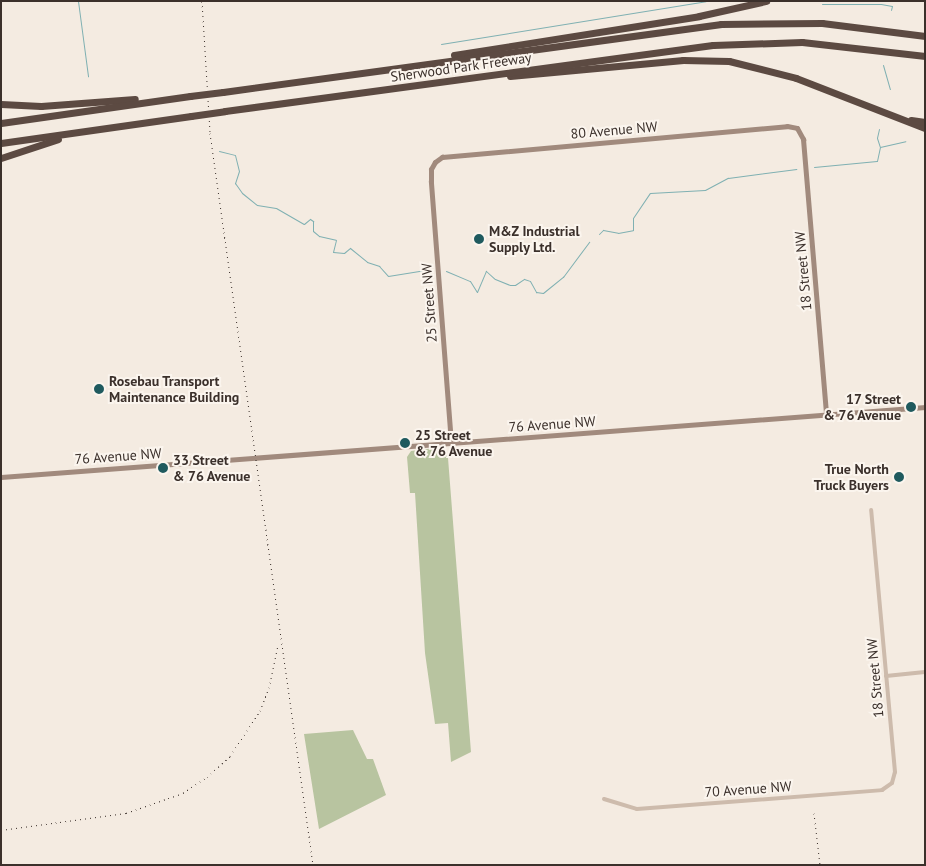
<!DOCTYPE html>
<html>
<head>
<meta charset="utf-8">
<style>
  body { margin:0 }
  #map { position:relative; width:926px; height:866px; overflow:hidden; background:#f4ebe1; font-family:"PT Sans",sans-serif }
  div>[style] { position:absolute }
  .green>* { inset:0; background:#b8c4a0 }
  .stream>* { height:1px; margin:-0.5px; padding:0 0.5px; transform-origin:0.5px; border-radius:0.5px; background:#7fb0b2 }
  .street>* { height:4px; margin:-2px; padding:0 2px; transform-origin:2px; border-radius:2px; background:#cdbbac }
  .secondary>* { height:5px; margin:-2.5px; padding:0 2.5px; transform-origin:2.5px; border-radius:2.5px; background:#a18a7d }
  .highway>* { height:7px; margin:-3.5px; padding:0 3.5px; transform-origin:3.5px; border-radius:3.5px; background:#5c4a42 }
  .rail>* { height:1px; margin-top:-0.5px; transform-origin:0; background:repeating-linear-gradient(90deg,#3b302b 0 1px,transparent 0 5px) }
  .highway-bridge>* { height:7px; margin:-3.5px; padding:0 3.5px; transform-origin:3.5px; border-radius:3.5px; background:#5c4a42 }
  .dots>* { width:14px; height:14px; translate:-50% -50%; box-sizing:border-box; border:2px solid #fbf5ee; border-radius:50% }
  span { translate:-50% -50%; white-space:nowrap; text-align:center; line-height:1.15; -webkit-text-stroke:4px #fbf5ee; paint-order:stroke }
  .street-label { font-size:14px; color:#3b302b }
  .poi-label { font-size:14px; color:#3b302b; font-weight:700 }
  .left { translate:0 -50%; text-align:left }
  .right { translate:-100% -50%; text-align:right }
  .frame { position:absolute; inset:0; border:2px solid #3b302b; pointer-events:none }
</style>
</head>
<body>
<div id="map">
  <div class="green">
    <div style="clip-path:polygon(435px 448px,446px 452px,448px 458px,471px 752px,451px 762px,448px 723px,435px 724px,425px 653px,415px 493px,410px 493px,407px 457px,411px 451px)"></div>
    <div style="clip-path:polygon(353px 730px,367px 759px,373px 759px,386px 795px,319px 829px,304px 734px)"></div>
  </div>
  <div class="stream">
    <div style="left:78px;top:1px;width:76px;rotate:82.4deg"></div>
    <div style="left:822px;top:4px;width:59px"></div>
    <div style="left:881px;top:4px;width:11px;rotate:10deg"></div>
    <div style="left:892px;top:6px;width:4px;rotate:104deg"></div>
    <div style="left:441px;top:44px;width:268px;rotate:-9.2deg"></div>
    <div style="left:883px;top:65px;width:25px;rotate:74deg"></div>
    <div style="left:879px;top:129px;width:9px;rotate:103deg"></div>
    <div style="left:877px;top:138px;width:9px;rotate:72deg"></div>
    <div style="left:219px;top:151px;width:16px;rotate:14deg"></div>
    <div style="left:235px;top:155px;width:16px;rotate:76deg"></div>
    <div style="left:239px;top:171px;width:13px;rotate:108deg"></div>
    <div style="left:235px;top:183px;width:12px;rotate:55deg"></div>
    <div style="left:242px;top:193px;width:19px;rotate:39deg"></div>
    <div style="left:257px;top:205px;width:19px;rotate:9deg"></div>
    <div style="left:276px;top:208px;width:32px;rotate:30deg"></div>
    <div style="left:304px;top:224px;width:8px;rotate:-40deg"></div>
    <div style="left:310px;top:219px;width:4px;rotate:34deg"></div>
    <div style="left:313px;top:221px;width:10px;rotate:90deg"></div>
    <div style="left:313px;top:231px;width:8px;rotate:40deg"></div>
    <div style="left:319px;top:236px;width:17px;rotate:13deg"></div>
    <div style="left:336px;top:240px;width:12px;rotate:104deg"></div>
    <div style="left:333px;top:252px;width:11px;rotate:5deg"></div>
    <div style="left:344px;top:253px;width:8px;rotate:-40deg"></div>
    <div style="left:350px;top:248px;width:22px;rotate:39deg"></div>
    <div style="left:367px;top:262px;width:13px;rotate:18deg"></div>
    <div style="left:379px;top:266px;width:13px;rotate:48deg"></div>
    <div style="left:388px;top:276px;width:44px;rotate:-9.2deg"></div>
    <div style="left:814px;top:167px;width:63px;rotate:-5.4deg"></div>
    <div style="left:877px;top:161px;width:14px;rotate:-78deg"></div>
    <div style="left:880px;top:147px;width:26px;rotate:-13deg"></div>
    <div style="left:599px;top:234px;width:6px;rotate:-45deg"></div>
    <div style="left:603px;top:230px;width:15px;rotate:11deg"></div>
    <div style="left:618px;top:233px;width:15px;rotate:-11deg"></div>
    <div style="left:633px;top:230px;width:12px;rotate:-90deg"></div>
    <div style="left:633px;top:218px;width:30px;rotate:-56deg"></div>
    <div style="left:650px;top:193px;width:55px;rotate:-3.1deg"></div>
    <div style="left:705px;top:190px;width:26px;rotate:-28deg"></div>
    <div style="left:728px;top:178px;width:69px;rotate:-7.5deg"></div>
    <div style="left:446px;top:271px;width:26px;rotate:23deg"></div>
    <div style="left:470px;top:281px;width:13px;rotate:58deg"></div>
    <div style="left:477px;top:292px;width:23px;rotate:-67deg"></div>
    <div style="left:486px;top:271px;width:12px;rotate:42deg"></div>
    <div style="left:495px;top:279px;width:16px;rotate:22deg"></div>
    <div style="left:510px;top:285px;width:5px"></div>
    <div style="left:515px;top:285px;width:11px;rotate:-34deg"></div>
    <div style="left:524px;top:279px;width:6px;rotate:18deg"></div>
    <div style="left:530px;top:281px;width:13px;rotate:61deg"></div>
    <div style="left:536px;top:292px;width:7px;rotate:8deg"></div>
    <div style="left:543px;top:293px;width:26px;rotate:-39deg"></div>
    <div style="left:563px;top:277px;width:44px;rotate:-53.4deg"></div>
  </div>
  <div class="street">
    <div style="left:886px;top:676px;width:39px;rotate:-6deg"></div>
    <div style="left:604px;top:799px;width:34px;rotate:17deg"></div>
    <div style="left:637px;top:809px;width:246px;rotate:-4.4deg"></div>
    <div style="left:882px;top:790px;width:12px;rotate:-35deg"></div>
    <div style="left:892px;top:783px;width:11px;rotate:-75deg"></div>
    <div style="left:895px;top:772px;width:263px;rotate:-95.2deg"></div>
  </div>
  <div class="secondary">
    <div style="left:451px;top:443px;width:263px;rotate:-94.4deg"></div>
    <div style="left:431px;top:181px;width:12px;rotate:-90deg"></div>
    <div style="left:431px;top:169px;width:8px;rotate:-60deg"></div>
    <div style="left:435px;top:162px;width:9px;rotate:-36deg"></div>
    <div style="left:442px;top:157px;width:346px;rotate:-5.1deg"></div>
    <div style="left:787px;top:126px;width:10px;rotate:11deg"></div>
    <div style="left:797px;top:128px;width:13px;rotate:61deg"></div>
    <div style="left:803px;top:139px;width:276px;rotate:85.2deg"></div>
    <div style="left:1px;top:477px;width:927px;rotate:-4.33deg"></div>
  </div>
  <div class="highway">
    <div style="left:454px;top:55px;width:248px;rotate:-9deg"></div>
    <div style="left:699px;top:16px;width:69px;rotate:-12.6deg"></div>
    <div style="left:510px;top:76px;width:174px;rotate:-5.3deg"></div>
    <div style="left:683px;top:60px;width:46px;rotate:1.2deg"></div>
    <div style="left:729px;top:61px;width:69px;rotate:14.2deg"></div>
    <div style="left:796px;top:78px;width:138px;rotate:21.2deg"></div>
    <div style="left:223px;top:92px;width:503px;rotate:-7.78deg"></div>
    <div style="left:721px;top:24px;width:101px;rotate:-0.6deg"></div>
    <div style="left:822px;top:23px;width:104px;rotate:7.2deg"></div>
    <div style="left:1px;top:104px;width:40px;rotate:2.9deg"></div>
    <div style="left:41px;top:106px;width:94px;rotate:-4.3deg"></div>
    <div style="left:225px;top:111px;width:492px;rotate:-7.7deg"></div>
    <div style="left:713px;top:45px;width:89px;rotate:-1.9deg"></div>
    <div style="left:802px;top:42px;width:124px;rotate:6.5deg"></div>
    <div style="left:911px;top:120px;width:14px;rotate:8deg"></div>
    <div style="left:1px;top:123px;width:191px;rotate:-8.1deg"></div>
    <div style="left:1px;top:143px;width:192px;rotate:-8.1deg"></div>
    <div style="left:1px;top:158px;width:60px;rotate:-18.4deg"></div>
  </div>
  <div class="rail">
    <div style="left:202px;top:1px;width:132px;rotate:86.5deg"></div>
    <div style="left:210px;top:133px;width:739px;rotate:81.99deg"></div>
    <div style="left:814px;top:813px;width:52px;rotate:83.4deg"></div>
    <div style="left:1px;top:830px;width:126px;rotate:-7.7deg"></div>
    <div style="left:126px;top:813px;width:60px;rotate:-19.3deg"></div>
    <div style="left:183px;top:793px;width:29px;rotate:-34deg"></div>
    <div style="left:207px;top:777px;width:31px;rotate:-42deg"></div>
    <div style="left:230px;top:756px;width:54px;rotate:-56.3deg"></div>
    <div style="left:260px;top:711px;width:25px;rotate:-69deg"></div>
    <div style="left:269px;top:688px;width:44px;rotate:-78.2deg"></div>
  </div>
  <div class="highway-bridge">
    <div style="left:190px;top:96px;width:33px;rotate:-7deg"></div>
    <div style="left:191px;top:116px;width:34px;rotate:-8deg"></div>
  </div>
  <div class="dots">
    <div style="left:479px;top:239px;background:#1f5a5e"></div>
    <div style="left:99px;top:389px;background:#1f5a5e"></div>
    <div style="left:911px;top:407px;background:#1f5a5e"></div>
    <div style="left:405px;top:443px;background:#1f5a5e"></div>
    <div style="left:163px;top:468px;background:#1f5a5e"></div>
    <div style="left:899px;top:477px;background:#1f5a5e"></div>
  </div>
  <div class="street-label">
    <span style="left:461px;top:67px;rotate:-8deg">Sherwood Park Freeway</span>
    <span style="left:614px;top:130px;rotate:-5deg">80 Avenue NW</span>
    <span style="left:803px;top:271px;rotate:-95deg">18 Street NW</span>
    <span style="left:429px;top:303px;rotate:-94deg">25 Street NW</span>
    <span style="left:552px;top:424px;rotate:-4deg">76 Avenue NW</span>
    <span style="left:118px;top:456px;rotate:-4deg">76 Avenue NW</span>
    <span style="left:875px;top:678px;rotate:-95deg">18 Street NW</span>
    <span style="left:748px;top:789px;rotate:-4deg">70 Avenue NW</span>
  </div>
  <div class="poi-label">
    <span class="left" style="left:489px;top:239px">M&amp;Z Industrial<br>Supply Ltd.</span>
    <span class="left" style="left:109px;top:389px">Rosebau Transport<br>Maintenance Building</span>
    <span class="right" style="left:901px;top:407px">17 Street<br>&amp; 76 Avenue</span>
    <span class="left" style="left:415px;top:443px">25 Street<br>&amp; 76 Avenue</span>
    <span class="left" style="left:173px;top:468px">33 Street<br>&amp; 76 Avenue</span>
    <span class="right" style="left:889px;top:477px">True North<br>Truck Buyers</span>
  </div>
  <div class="frame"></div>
</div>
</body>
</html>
